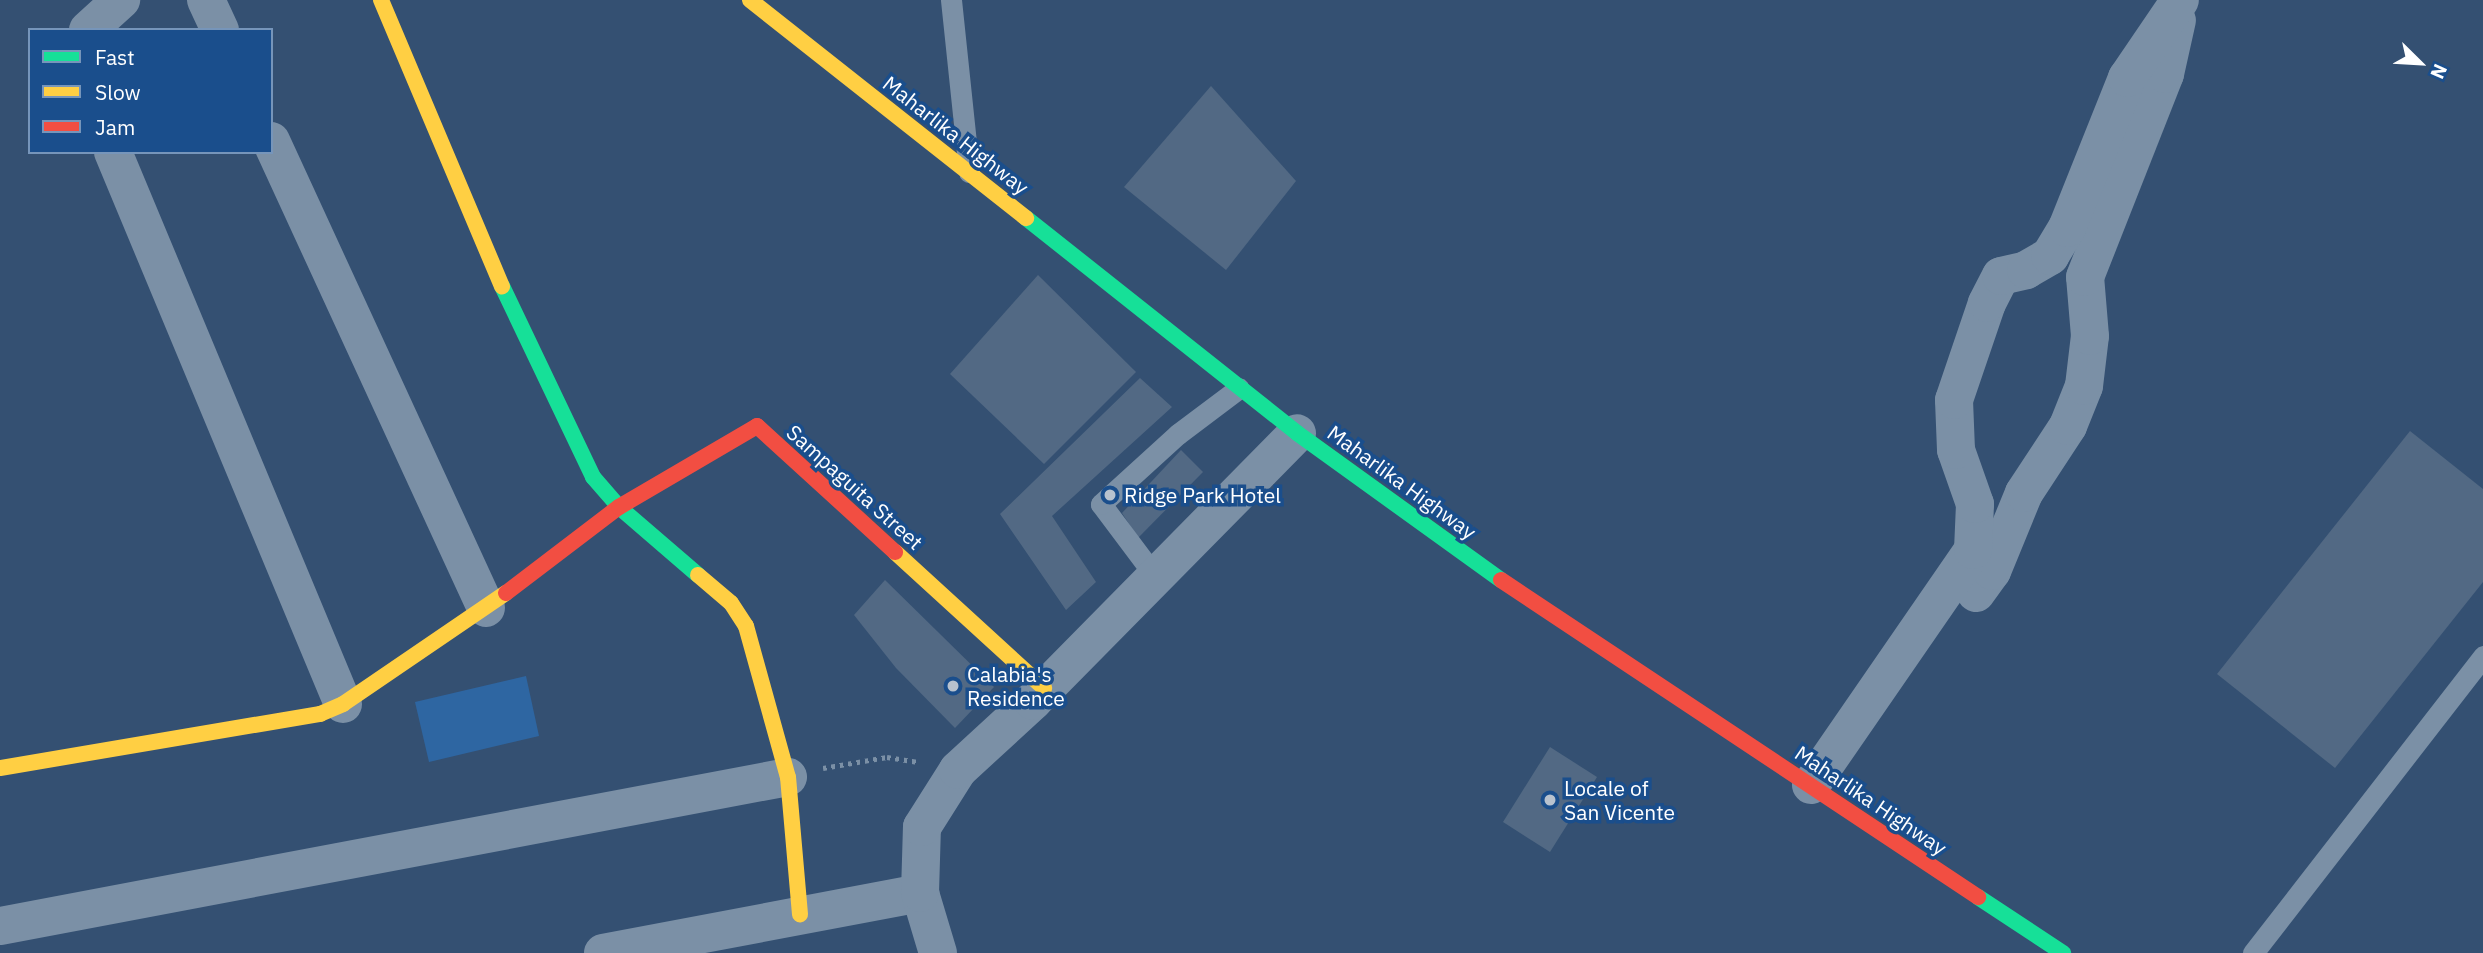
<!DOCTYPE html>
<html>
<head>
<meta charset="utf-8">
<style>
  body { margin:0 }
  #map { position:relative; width:2483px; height:953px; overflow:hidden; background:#345072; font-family:"IBM Plex Sans",sans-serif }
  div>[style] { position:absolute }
  .green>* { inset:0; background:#2e66a2 }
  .building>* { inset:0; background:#526984 }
  .path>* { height:4.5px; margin-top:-2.25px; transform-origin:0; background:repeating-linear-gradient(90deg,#7b90a6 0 3.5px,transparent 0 8.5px) }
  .lane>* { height:21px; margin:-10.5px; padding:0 10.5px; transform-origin:10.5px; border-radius:10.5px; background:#7b90a6 }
  .street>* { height:38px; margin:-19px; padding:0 19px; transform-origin:19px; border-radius:19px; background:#7b90a6 }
  .fast>* { height:16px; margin:-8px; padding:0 8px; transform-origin:8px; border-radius:8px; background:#16e098 }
  .slow>* { height:16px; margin:-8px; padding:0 8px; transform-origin:8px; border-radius:8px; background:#ffcf43 }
  .jam>* { height:16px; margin:-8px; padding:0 8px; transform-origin:8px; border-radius:8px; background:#f24e42 }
  .dots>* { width:19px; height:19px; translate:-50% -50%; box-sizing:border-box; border:4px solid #1a4e8c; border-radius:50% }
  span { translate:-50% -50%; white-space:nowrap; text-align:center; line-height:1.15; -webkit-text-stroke:7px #1a4e8c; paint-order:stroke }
  .street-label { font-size:21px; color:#fff }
  .poi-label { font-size:21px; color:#fff }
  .left { translate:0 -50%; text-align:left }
  .legend { position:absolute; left:28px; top:28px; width:245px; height:126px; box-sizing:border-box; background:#1a4e8c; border:2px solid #7695ba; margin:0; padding:9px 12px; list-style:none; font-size:21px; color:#fff }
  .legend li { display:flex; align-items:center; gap:14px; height:35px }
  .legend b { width:35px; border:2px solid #7695ba }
  .north { position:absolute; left:2385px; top:28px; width:70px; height:70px; -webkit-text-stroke:5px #1a4e8c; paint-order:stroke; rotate:114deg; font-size:19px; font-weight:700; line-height:28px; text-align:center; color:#fff }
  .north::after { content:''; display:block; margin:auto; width:24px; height:32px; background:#fff; clip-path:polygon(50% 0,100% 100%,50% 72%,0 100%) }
</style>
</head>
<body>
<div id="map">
  <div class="green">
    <div style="clip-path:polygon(526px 676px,539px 736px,429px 762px,415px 702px)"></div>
  </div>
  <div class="building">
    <div style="clip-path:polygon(1211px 86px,1296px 181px,1226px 270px,1124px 187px)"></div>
    <div style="clip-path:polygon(1038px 275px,1136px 372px,1044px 464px,950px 374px)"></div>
    <div style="clip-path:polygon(1140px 378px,1172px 407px,1052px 516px,1096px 582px,1066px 610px,1000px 514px)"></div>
    <div style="clip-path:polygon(2410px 431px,2483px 489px,2483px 582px,2335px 768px,2217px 674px)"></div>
    <div style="clip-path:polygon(1181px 450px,1203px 472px,1138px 538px,1122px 513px)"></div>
    <div style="clip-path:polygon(885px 580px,994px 687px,955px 728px,896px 668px,854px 615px)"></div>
    <div style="clip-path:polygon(1550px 747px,1597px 777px,1550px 852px,1503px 822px)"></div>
  </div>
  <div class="path">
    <div style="left:823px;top:768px;width:65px;rotate:-9.8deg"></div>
    <div style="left:887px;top:757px;width:30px;rotate:9deg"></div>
  </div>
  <div class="lane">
    <div style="left:951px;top:0;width:173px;rotate:84deg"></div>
    <div style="left:1155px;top:576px;width:90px;rotate:-126.9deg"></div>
    <div style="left:1101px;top:504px;width:104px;rotate:-42.3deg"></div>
    <div style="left:1178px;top:434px;width:76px;rotate:-37deg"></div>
    <div style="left:2253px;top:953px;width:376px;rotate:-52.2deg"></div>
  </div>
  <div class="street">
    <div style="left:206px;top:0;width:33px;rotate:65deg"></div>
    <div style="left:88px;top:30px;width:45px;rotate:-42.3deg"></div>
    <div style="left:271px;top:141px;width:514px;rotate:65.28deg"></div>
    <div style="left:113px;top:152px;width:598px;rotate:67.38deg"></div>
    <div style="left:1976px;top:593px;width:27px;rotate:-54deg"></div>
    <div style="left:1992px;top:571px;width:84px;rotate:-67.7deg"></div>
    <div style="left:2024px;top:493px;width:80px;rotate:-56.7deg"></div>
    <div style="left:2068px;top:426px;width:43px;rotate:-68.2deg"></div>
    <div style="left:2084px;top:386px;width:50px;rotate:-83.2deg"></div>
    <div style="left:2090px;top:336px;width:59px;rotate:-94.8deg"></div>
    <div style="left:2085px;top:277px;width:218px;rotate:-68.5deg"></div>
    <div style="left:2165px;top:74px;width:55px;rotate:-77.5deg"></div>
    <div style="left:1811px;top:785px;width:285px;rotate:-55.4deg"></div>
    <div style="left:1973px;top:550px;width:46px;rotate:-87.5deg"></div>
    <div style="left:1975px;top:504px;width:57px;rotate:-109.4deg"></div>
    <div style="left:1956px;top:450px;width:50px;rotate:-92.3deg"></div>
    <div style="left:1954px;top:400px;width:102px;rotate:-71.2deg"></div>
    <div style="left:1987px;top:303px;width:30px;rotate:-63deg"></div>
    <div style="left:2001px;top:276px;width:26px;rotate:-13deg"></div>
    <div style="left:2026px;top:270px;width:28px;rotate:-30deg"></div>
    <div style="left:2050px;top:256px;width:33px;rotate:-59deg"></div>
    <div style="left:2067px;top:228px;width:162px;rotate:-68.2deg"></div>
    <div style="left:2127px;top:78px;width:94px;rotate:-55.8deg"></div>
    <div style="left:0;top:926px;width:802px;rotate:-10.71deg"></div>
    <div style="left:603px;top:953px;width:323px;rotate:-10.7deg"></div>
    <div style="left:938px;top:953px;width:63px;rotate:-106.7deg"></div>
    <div style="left:920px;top:893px;width:66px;rotate:-88.3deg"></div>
    <div style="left:922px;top:827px;width:67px;rotate:-57.7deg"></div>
    <div style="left:958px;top:770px;width:102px;rotate:-42.6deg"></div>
    <div style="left:1033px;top:701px;width:376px;rotate:-45.4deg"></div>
  </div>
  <div class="fast">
    <div style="left:1026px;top:218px;width:346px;rotate:38.4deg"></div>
    <div style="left:1297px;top:433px;width:251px;rotate:35.8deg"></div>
    <div style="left:502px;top:286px;width:212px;rotate:64.5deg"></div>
    <div style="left:593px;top:477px;width:40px;rotate:49deg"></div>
    <div style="left:619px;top:507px;width:104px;rotate:40.7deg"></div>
    <div style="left:1978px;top:897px;width:102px;rotate:33.4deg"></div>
  </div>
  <div class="slow">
    <div style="left:381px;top:0;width:311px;rotate:67.1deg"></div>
    <div style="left:750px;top:0;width:352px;rotate:38.3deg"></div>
    <div style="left:895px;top:552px;width:202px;rotate:42.4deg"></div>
    <div style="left:698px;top:575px;width:43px;rotate:40.3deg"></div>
    <div style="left:731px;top:603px;width:27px;rotate:57deg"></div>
    <div style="left:746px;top:626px;width:157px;rotate:74.5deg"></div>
    <div style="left:788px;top:777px;width:138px;rotate:85deg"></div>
    <div style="left:0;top:768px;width:325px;rotate:-9.6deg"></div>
    <div style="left:320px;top:714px;width:25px;rotate:-23deg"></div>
    <div style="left:343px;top:704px;width:197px;rotate:-34.3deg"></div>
  </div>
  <div class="jam">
    <div style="left:1501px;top:580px;width:573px;rotate:33.61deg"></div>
    <div style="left:506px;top:593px;width:142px;rotate:-37.3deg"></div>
    <div style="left:619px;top:507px;width:160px;rotate:-30.4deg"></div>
    <div style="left:757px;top:426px;width:187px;rotate:42.4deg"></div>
  </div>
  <div class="dots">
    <div style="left:1110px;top:495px;background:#b8c2ce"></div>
    <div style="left:953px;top:686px;background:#b8c2ce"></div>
    <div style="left:1550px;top:800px;background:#b8c2ce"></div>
  </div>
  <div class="street-label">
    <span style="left:956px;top:135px;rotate:38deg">Maharlika Highway</span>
    <span style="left:1402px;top:482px;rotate:36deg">Maharlika Highway</span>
    <span style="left:855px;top:487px;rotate:42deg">Sampaguita Street</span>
    <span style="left:1871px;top:800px;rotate:34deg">Maharlika Highway</span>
  </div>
  <div class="poi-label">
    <span class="left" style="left:1124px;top:495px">Ridge Park Hotel</span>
    <span class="left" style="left:967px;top:686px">Calabia's<br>Residence</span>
    <span class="left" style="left:1564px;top:800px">Locale of<br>San Vicente</span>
  </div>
  <ul class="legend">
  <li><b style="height:9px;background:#16e098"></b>Fast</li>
  <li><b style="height:9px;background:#ffcf43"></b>Slow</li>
  <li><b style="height:9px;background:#f24e42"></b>Jam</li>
  </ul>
  <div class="north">N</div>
</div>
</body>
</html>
